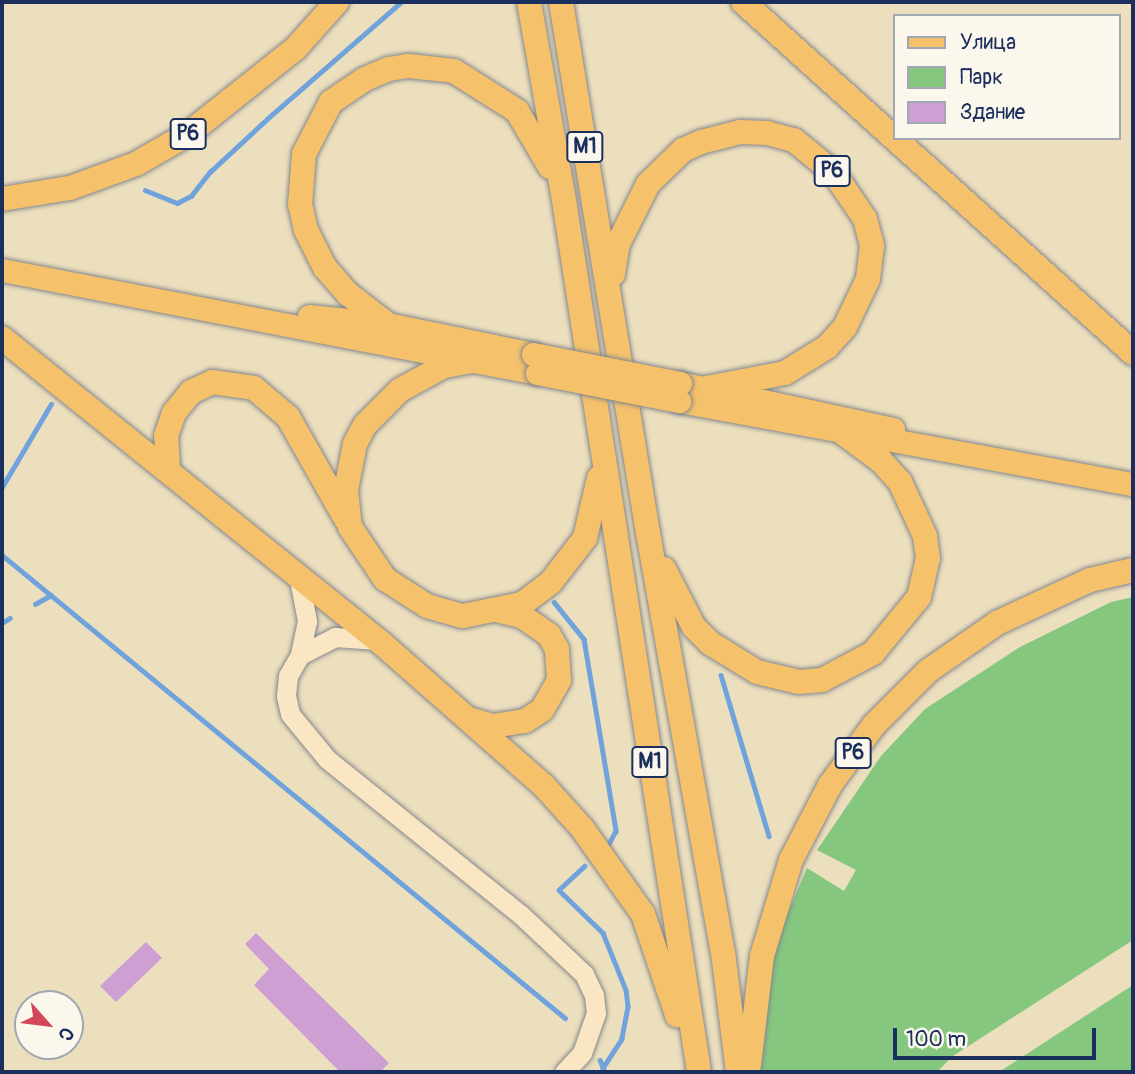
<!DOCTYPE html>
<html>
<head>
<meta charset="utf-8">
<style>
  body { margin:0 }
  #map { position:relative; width:1135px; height:1074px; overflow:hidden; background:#ecdfbd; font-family:Pangolin,sans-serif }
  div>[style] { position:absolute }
  .green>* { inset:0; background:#85c77f }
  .stream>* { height:4.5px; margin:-2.25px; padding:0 2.25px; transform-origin:2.25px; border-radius:2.25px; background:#70a3dc }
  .building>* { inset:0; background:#ce9fd3 }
  .roads { filter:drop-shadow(0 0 2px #84878e) drop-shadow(0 0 2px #84878e) }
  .secondary>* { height:19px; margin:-9.5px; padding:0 9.5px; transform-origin:9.5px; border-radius:9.5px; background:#fbe6c4 }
  .primary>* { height:23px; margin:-11.5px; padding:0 11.5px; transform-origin:11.5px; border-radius:11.5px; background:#f5c16b }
  .highway>* { height:24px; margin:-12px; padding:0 12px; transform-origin:12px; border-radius:12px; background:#f5c16b }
  .bridges { filter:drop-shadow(0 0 2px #84878e) drop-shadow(0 0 2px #84878e) }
  .primary-bridge>* { height:23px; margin:-11.5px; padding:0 11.5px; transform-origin:11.5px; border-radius:11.5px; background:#f5c16b }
  span { translate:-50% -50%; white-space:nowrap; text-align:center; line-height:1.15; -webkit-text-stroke:5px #fbf7ec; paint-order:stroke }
  .shield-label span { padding:2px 5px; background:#fbf7ec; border:2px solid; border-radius:5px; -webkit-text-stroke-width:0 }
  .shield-label { font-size:21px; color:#1b2f5e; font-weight:700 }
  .frame { position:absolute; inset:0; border:4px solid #1b2f5e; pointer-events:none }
  .legend { position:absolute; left:893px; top:14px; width:228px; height:126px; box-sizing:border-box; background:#fbf7ec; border:2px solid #a1a7b3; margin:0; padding:9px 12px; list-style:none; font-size:21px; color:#1b2f5e }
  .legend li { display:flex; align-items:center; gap:14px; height:35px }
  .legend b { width:35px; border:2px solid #a1a7b3 }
  .north { position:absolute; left:14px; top:990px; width:70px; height:70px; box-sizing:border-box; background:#fbf7ec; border:2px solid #a1a7b3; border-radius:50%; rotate:118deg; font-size:19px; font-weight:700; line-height:28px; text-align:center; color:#1b2f5e }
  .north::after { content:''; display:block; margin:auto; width:24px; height:32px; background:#d1495b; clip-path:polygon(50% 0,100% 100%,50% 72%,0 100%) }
  .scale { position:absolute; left:893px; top:1028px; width:203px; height:32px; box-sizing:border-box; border:4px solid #1b2f5e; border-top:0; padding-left:9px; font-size:21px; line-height:24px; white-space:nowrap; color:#1b2f5e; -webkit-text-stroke:5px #fbf7ec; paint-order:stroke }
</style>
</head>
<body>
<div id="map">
  <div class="green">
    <div style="clip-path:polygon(1133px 597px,1133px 940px,953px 1056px,937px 1072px,758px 1072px,772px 952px,782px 927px,807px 868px,844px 891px,856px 870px,817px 850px,881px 756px,925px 709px,1020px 647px,1111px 602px)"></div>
    <div style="clip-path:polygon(1133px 985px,1133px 1072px,999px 1072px)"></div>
  </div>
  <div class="stream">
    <div style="left:145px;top:190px;width:35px;rotate:22deg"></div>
    <div style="left:177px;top:203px;width:16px;rotate:-27deg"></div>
    <div style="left:191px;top:196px;width:31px;rotate:-52deg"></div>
    <div style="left:210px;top:172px;width:78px;rotate:-42.9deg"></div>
    <div style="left:267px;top:119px;width:178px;rotate:-41.1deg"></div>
    <div style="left:2px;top:487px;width:96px;rotate:-59.4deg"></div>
    <div style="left:2px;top:555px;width:729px;rotate:39.43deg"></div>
    <div style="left:554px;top:602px;width:48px;rotate:51deg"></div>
    <div style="left:584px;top:639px;width:195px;rotate:80.5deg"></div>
    <div style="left:616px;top:831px;width:15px;rotate:118deg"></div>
    <div style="left:35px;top:604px;width:18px;rotate:-29deg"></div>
    <div style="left:2px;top:623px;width:9px;rotate:-32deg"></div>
    <div style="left:721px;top:675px;width:168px;rotate:73.4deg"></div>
    <div style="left:585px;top:866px;width:35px;rotate:137deg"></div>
    <div style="left:559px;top:890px;width:62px;rotate:44.3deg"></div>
    <div style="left:603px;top:933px;width:61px;rotate:68deg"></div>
    <div style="left:626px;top:990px;width:17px;rotate:83deg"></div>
    <div style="left:628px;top:1007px;width:33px;rotate:101deg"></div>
    <div style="left:622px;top:1039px;width:35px;rotate:123deg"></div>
    <div style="left:600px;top:1060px;width:13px;rotate:67deg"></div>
  </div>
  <div class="building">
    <div style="clip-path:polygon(256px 933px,389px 1063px,380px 1072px,340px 1072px,254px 985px,269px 969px,245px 944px)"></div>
    <div style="clip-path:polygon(146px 942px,162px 958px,116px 1002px,100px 986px)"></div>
  </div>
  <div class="roads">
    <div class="secondary">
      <div style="left:299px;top:579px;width:43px;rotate:79.2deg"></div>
      <div style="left:307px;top:621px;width:35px;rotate:102deg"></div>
      <div style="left:300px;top:655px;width:24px;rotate:120deg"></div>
      <div style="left:288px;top:676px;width:20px;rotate:96deg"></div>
      <div style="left:286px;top:696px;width:18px;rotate:77deg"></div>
      <div style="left:290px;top:714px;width:58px;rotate:50.6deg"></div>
      <div style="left:327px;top:759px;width:248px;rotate:38.8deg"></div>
      <div style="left:520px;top:914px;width:88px;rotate:43.2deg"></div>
      <div style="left:584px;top:974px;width:23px;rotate:65deg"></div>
      <div style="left:594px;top:995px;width:18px;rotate:84deg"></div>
      <div style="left:596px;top:1013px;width:42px;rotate:109.3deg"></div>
      <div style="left:582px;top:1053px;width:26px;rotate:133deg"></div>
      <div style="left:300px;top:655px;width:39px;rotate:-27deg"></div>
      <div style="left:335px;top:637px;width:42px;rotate:4.1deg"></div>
    </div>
    <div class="primary">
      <div style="left:2px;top:270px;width:545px;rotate:10.9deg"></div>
      <div style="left:309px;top:316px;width:78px;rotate:5.9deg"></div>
      <div style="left:387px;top:324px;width:149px;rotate:11.6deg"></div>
      <div style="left:680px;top:383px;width:218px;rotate:12.2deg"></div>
      <div style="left:679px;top:401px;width:462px;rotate:10.4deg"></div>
    </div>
    <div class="highway">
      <div style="left:529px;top:2px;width:208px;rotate:80deg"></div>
      <div style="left:565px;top:207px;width:875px;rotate:81.19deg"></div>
      <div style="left:561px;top:2px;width:538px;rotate:80.7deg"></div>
      <div style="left:648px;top:533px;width:426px;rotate:79.9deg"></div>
      <div style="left:723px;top:952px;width:121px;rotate:82.9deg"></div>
      <div style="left:743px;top:2px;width:525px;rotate:41.99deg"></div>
      <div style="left:2px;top:199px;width:69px;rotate:-9.2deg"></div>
      <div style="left:70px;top:188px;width:70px;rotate:-20deg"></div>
      <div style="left:136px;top:164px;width:60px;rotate:-30deg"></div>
      <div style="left:188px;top:134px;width:137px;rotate:-38.5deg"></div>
      <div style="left:295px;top:49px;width:63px;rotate:-48.2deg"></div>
      <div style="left:613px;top:274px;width:30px;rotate:-81deg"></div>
      <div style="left:618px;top:244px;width:67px;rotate:-63.4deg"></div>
      <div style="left:648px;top:184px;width:49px;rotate:-44.2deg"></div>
      <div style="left:683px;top:150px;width:20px;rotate:-24deg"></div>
      <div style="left:701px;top:142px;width:40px;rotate:-14.4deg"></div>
      <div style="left:740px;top:132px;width:27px;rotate:2deg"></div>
      <div style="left:767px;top:133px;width:28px;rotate:15deg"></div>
      <div style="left:794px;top:140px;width:52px;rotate:39.5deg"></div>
      <div style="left:834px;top:173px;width:55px;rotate:56deg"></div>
      <div style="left:865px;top:219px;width:28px;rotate:75deg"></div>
      <div style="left:872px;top:246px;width:33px;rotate:97deg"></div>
      <div style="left:868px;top:279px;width:53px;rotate:115.6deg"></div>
      <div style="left:845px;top:327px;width:27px;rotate:132deg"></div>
      <div style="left:827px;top:347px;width:49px;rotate:148.2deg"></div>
      <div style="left:785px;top:373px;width:80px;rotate:169.2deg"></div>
      <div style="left:387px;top:324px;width:49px;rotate:-142.4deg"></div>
      <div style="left:348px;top:294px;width:35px;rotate:-131deg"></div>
      <div style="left:325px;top:268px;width:42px;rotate:-116.6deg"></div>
      <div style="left:306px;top:230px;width:26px;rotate:-103deg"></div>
      <div style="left:300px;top:205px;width:51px;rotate:-85.5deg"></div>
      <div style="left:304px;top:154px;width:59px;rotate:-62.6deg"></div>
      <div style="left:331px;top:102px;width:41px;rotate:-34.1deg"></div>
      <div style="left:365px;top:79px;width:26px;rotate:-23deg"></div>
      <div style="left:389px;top:69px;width:20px;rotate:-9deg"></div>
      <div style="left:409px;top:66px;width:45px;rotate:6.3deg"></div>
      <div style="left:454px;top:71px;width:75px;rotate:32.4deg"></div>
      <div style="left:517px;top:111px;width:65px;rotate:59.5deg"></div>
      <div style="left:2px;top:338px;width:484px;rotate:38.8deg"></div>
      <div style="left:379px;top:641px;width:220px;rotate:41.3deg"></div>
      <div style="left:544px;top:786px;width:57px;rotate:47.9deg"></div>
      <div style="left:582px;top:828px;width:105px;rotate:54.7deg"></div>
      <div style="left:643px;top:914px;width:107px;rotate:71.4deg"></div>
      <div style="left:478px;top:360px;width:35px;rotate:170deg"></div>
      <div style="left:444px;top:366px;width:50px;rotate:151.4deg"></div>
      <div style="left:400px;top:390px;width:49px;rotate:135deg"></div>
      <div style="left:365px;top:425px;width:21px;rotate:118deg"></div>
      <div style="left:355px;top:444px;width:47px;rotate:101.1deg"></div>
      <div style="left:346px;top:490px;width:37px;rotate:84deg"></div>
      <div style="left:350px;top:527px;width:63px;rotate:56.1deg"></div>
      <div style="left:385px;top:579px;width:50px;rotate:32.7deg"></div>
      <div style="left:427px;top:606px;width:37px;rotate:16deg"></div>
      <div style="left:463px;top:616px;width:60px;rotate:-11.5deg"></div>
      <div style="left:522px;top:604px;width:36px;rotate:-37deg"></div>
      <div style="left:551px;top:582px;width:56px;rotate:-52.3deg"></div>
      <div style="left:585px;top:538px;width:62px;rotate:-76.9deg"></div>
      <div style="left:168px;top:469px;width:33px;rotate:-93deg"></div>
      <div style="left:166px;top:436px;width:24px;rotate:-71deg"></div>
      <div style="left:174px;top:413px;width:27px;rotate:-51deg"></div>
      <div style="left:191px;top:392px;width:23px;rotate:-25deg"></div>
      <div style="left:212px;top:382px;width:42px;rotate:8.1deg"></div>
      <div style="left:254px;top:388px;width:45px;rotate:40.5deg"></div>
      <div style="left:288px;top:417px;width:117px;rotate:60.4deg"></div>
      <div style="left:664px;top:569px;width:65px;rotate:62.7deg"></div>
      <div style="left:694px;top:627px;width:23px;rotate:45deg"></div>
      <div style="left:710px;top:643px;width:55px;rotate:31.7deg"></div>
      <div style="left:757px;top:672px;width:43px;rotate:13.4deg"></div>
      <div style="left:799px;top:682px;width:23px;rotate:-5deg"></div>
      <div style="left:822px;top:680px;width:58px;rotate:-27.9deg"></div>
      <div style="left:873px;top:653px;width:72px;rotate:-50.6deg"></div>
      <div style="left:919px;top:597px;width:40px;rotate:-77deg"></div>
      <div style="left:928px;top:558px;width:22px;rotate:-98deg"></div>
      <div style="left:925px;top:536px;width:60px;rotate:-114.8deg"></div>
      <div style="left:900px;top:482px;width:28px;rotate:-132deg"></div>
      <div style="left:881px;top:461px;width:47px;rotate:-143.6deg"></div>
      <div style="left:472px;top:720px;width:22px;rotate:16deg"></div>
      <div style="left:493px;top:726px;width:32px;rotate:-9deg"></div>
      <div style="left:525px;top:721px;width:20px;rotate:-33deg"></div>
      <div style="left:542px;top:710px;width:34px;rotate:-60deg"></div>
      <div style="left:559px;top:680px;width:31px;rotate:-94deg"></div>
      <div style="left:557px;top:649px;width:16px;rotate:-120deg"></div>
      <div style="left:549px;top:635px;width:33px;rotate:-145deg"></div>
      <div style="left:522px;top:616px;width:23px;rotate:-167deg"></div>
      <div style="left:749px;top:1065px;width:110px;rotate:-83.2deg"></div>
      <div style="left:762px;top:956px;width:100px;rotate:-73.2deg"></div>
      <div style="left:791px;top:860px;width:85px;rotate:-62.5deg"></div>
      <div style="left:830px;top:785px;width:74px;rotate:-53.7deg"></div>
      <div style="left:874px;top:725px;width:76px;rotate:-45deg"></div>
      <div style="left:928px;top:671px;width:84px;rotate:-34.8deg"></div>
      <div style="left:997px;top:623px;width:102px;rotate:-24.8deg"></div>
      <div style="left:1090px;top:580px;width:44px;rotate:-13.1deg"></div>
    </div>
  </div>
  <div class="bridges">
    <div class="primary-bridge">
      <div style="left:533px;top:354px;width:150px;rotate:11.2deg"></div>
      <div style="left:537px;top:373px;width:145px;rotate:11.2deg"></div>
    </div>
  </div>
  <div class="shield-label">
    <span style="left:188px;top:134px">Р6</span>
    <span style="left:585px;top:147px">М1</span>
    <span style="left:832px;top:171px">Р6</span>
    <span style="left:853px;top:753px">Р6</span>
    <span style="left:650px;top:762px">М1</span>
  </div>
  <div class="frame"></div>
  <ul class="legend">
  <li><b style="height:9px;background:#f5c16b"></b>Улица</li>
  <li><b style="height:19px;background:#85c77f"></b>Парк</li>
  <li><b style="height:19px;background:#ce9fd3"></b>Здание</li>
  </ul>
  <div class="north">С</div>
  <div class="scale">100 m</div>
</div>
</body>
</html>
